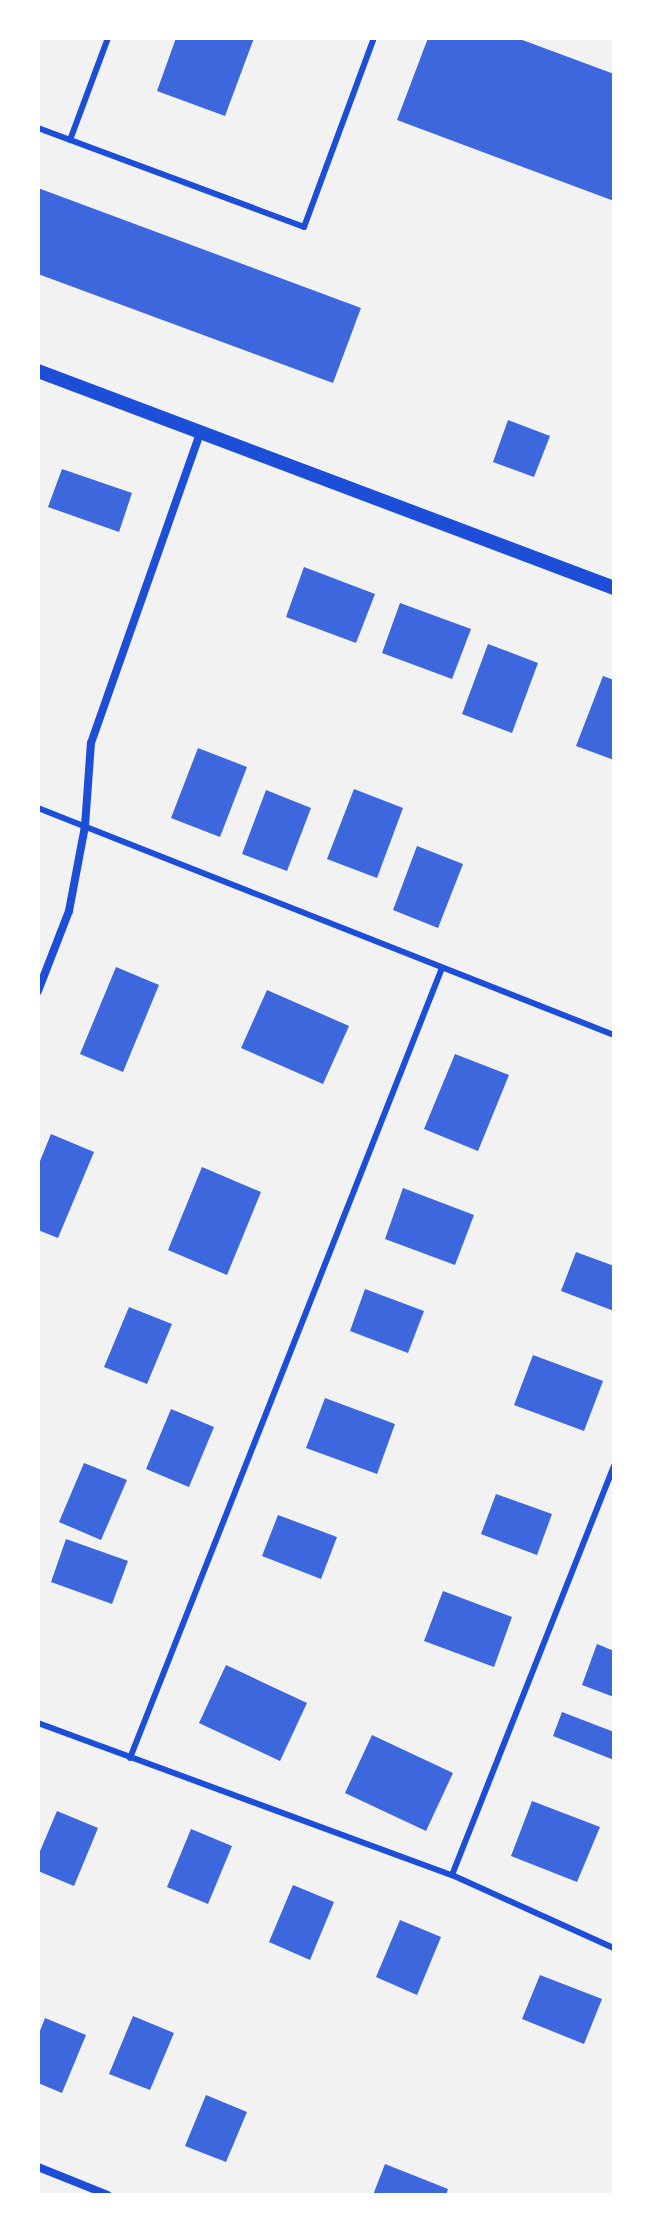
<!DOCTYPE html>
<html>
<head>
<meta charset="utf-8">
<style>
  body { margin:0 }
  #map { position:relative; width:652px; height:2233px; overflow:hidden; background:#f2f2f2; font-family:Raleway,sans-serif }
  div>[style] { position:absolute }
  .building>* { inset:0; background:#3d67dc }
  .service>* { height:6px; margin:-3px; padding:0 3px; transform-origin:3px; border-radius:3px; background:#1d4ed8 }
  .minor>* { height:8px; margin:-4px; padding:0 4px; transform-origin:4px; border-radius:4px; background:#1d4ed8 }
  .tertiary>* { height:14px; margin:-7px; padding:0 7px; transform-origin:7px; border-radius:7px; background:#1d4ed8 }
  span { translate:-50% -50%; white-space:nowrap; text-align:center; line-height:1.15; -webkit-text-stroke:8px #fff; paint-order:stroke }
  .frame { position:absolute; inset:0; border:40px solid #fff; pointer-events:none }
</style>
</head>
<body>
<div id="map">
  <div class="building">
    <div style="clip-path:polygon(176px 38px,254px 38px,225px 116px,157px 91px)"></div>
    <div style="clip-path:polygon(428px 38px,517px 38px,614px 74px,614px 201px,397px 120px)"></div>
    <div style="clip-path:polygon(38px 188px,361px 308px,333px 383px,38px 274px)"></div>
    <div style="clip-path:polygon(508px 420px,550px 436px,534px 477px,493px 462px)"></div>
    <div style="clip-path:polygon(62px 469px,132px 493px,119px 532px,48px 507px)"></div>
    <div style="clip-path:polygon(304px 567px,375px 594px,356px 643px,286px 617px)"></div>
    <div style="clip-path:polygon(400px 603px,471px 629px,452px 679px,382px 653px)"></div>
    <div style="clip-path:polygon(488px 644px,538px 663px,512px 733px,462px 714px)"></div>
    <div style="clip-path:polygon(603px 676px,614px 680px,614px 760px,576px 746px)"></div>
    <div style="clip-path:polygon(198px 748px,247px 767px,220px 837px,171px 818px)"></div>
    <div style="clip-path:polygon(354px 789px,403px 808px,377px 878px,327px 859px)"></div>
    <div style="clip-path:polygon(266px 790px,311px 808px,287px 871px,242px 854px)"></div>
    <div style="clip-path:polygon(417px 846px,463px 864px,438px 928px,393px 910px)"></div>
    <div style="clip-path:polygon(116px 967px,159px 985px,123px 1072px,80px 1054px)"></div>
    <div style="clip-path:polygon(267px 990px,349px 1026px,323px 1084px,241px 1048px)"></div>
    <div style="clip-path:polygon(455px 1054px,509px 1075px,478px 1151px,424px 1129px)"></div>
    <div style="clip-path:polygon(51px 1134px,94px 1152px,58px 1238px,38px 1230px,38px 1166px)"></div>
    <div style="clip-path:polygon(202px 1167px,261px 1192px,227px 1275px,168px 1250px)"></div>
    <div style="clip-path:polygon(403px 1188px,474px 1215px,455px 1265px,385px 1239px)"></div>
    <div style="clip-path:polygon(576px 1252px,614px 1266px,614px 1311px,561px 1291px)"></div>
    <div style="clip-path:polygon(365px 1289px,424px 1311px,408px 1353px,350px 1331px)"></div>
    <div style="clip-path:polygon(129px 1307px,172px 1324px,147px 1384px,104px 1367px)"></div>
    <div style="clip-path:polygon(533px 1355px,603px 1381px,584px 1431px,514px 1405px)"></div>
    <div style="clip-path:polygon(325px 1398px,395px 1424px,377px 1474px,306px 1448px)"></div>
    <div style="clip-path:polygon(171px 1409px,214px 1427px,189px 1487px,146px 1469px)"></div>
    <div style="clip-path:polygon(84px 1463px,127px 1480px,101px 1540px,59px 1522px)"></div>
    <div style="clip-path:polygon(496px 1494px,552px 1514px,537px 1555px,481px 1534px)"></div>
    <div style="clip-path:polygon(278px 1515px,337px 1537px,321px 1579px,262px 1556px)"></div>
    <div style="clip-path:polygon(66px 1539px,128px 1561px,112px 1604px,51px 1582px)"></div>
    <div style="clip-path:polygon(443px 1591px,512px 1617px,494px 1667px,424px 1641px)"></div>
    <div style="clip-path:polygon(597px 1644px,614px 1651px,614px 1697px,582px 1685px)"></div>
    <div style="clip-path:polygon(226px 1665px,307px 1703px,280px 1761px,199px 1723px)"></div>
    <div style="clip-path:polygon(562px 1712px,614px 1732px,614px 1760px,553px 1736px)"></div>
    <div style="clip-path:polygon(372px 1735px,453px 1773px,426px 1831px,345px 1793px)"></div>
    <div style="clip-path:polygon(532px 1801px,600px 1827px,577px 1882px,511px 1856px)"></div>
    <div style="clip-path:polygon(57px 1811px,98px 1828px,74px 1886px,38px 1871px,38px 1856px)"></div>
    <div style="clip-path:polygon(191px 1829px,232px 1846px,208px 1904px,167px 1887px)"></div>
    <div style="clip-path:polygon(293px 1885px,334px 1902px,310px 1960px,269px 1942px)"></div>
    <div style="clip-path:polygon(400px 1920px,441px 1937px,417px 1995px,376px 1977px)"></div>
    <div style="clip-path:polygon(540px 1975px,602px 1999px,584px 2044px,522px 2019px)"></div>
    <div style="clip-path:polygon(133px 2016px,174px 2033px,150px 2090px,109px 2074px)"></div>
    <div style="clip-path:polygon(45px 2018px,86px 2035px,62px 2093px,38px 2083px,38px 2036px)"></div>
    <div style="clip-path:polygon(206px 2095px,247px 2112px,226px 2162px,185px 2146px)"></div>
    <div style="clip-path:polygon(385px 2164px,448px 2189px,446px 2195px,373px 2195px)"></div>
  </div>
  <div class="service">
    <div style="left:38px;top:128px;width:284px;rotate:20.4deg"></div>
    <div style="left:304px;top:227px;width:202px;rotate:-69.7deg"></div>
    <div style="left:70px;top:140px;width:109px;rotate:-69.6deg"></div>
    <div style="left:38px;top:808px;width:619px;rotate:21.51deg"></div>
    <div style="left:38px;top:1723px;width:441px;rotate:20.2deg"></div>
    <div style="left:452px;top:1875px;width:178px;rotate:24.3deg"></div>
    <div style="left:130px;top:1758px;width:849px;rotate:-68.45deg"></div>
    <div style="left:452px;top:1875px;width:440px;rotate:-68.4deg"></div>
  </div>
  <div class="minor">
    <div style="left:38px;top:991px;width:86px;rotate:-68.8deg"></div>
    <div style="left:69px;top:911px;width:86px;rotate:-79.3deg"></div>
    <div style="left:85px;top:826px;width:83px;rotate:-85.9deg"></div>
    <div style="left:91px;top:743px;width:325px;rotate:-70.6deg"></div>
    <div style="left:38px;top:2167px;width:75px;rotate:21.8deg"></div>
  </div>
  <div class="tertiary">
    <div style="left:38px;top:371px;width:616px;rotate:20.64deg"></div>
  </div>
  <div class="frame"></div>
</div>
</body>
</html>
